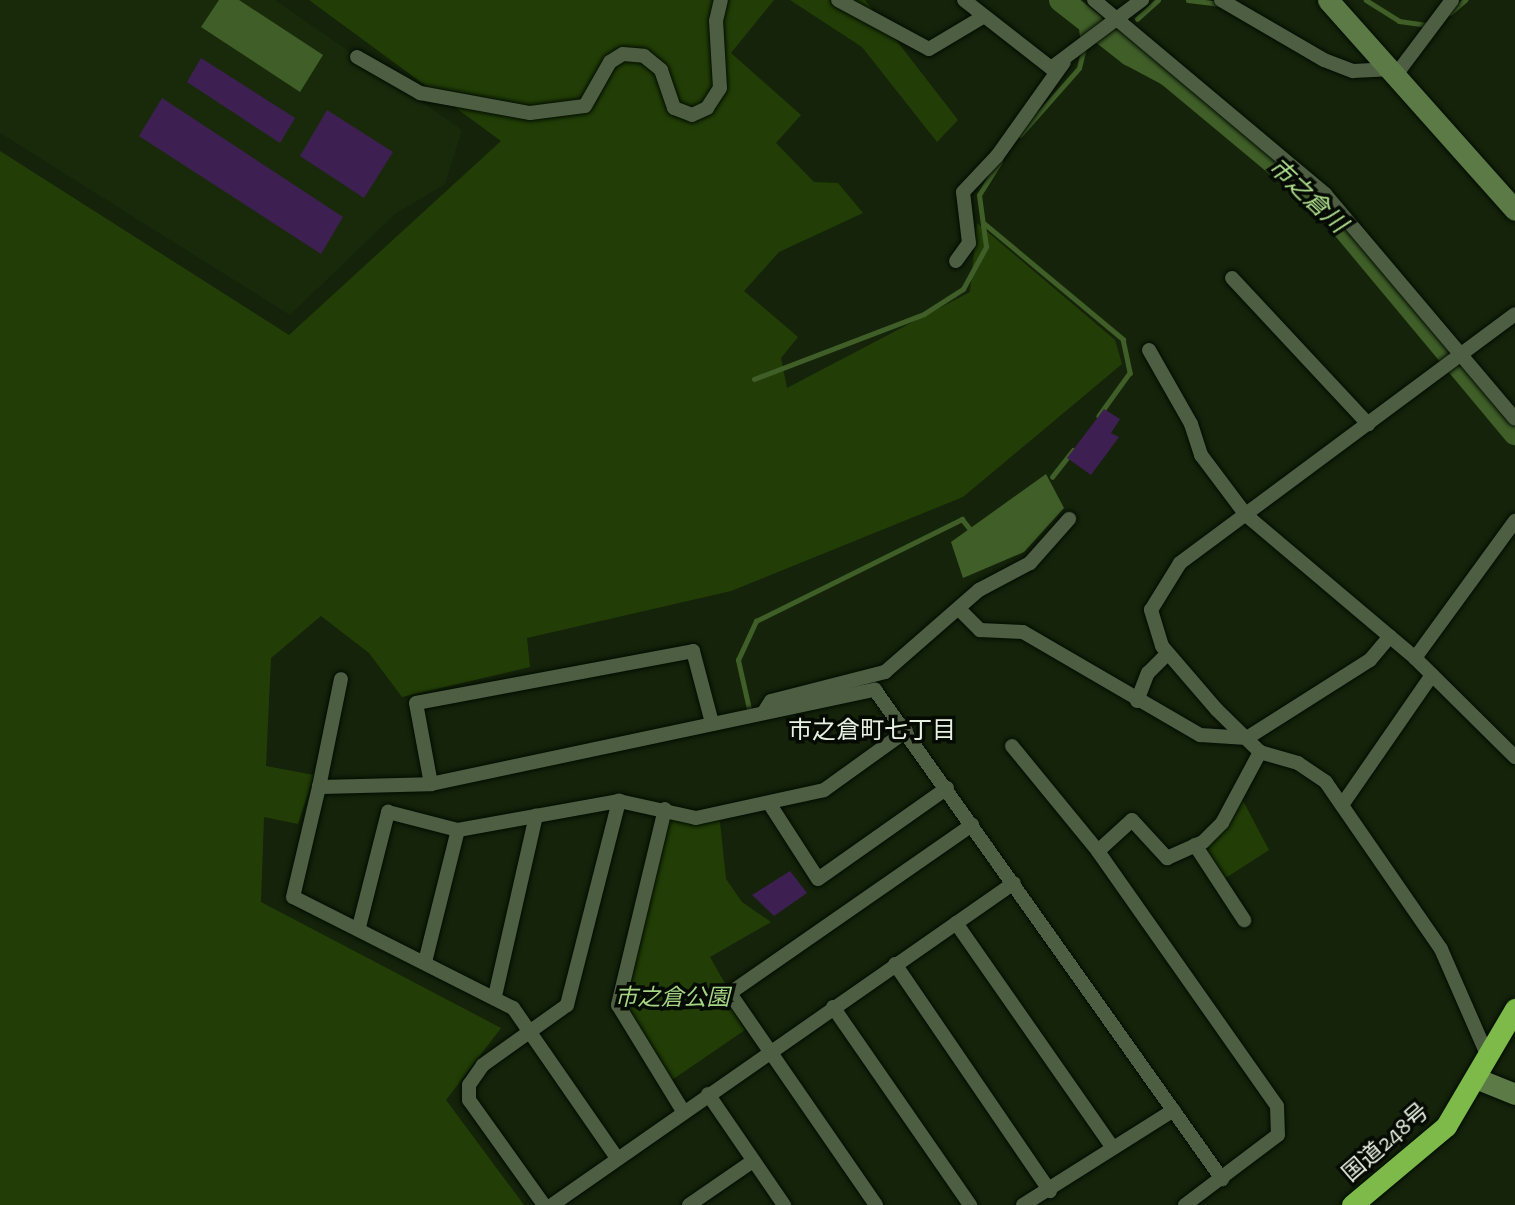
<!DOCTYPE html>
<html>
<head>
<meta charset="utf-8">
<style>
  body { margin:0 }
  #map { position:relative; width:1515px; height:1205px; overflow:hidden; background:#15230a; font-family:"Zilla Slab","Noto Sans JP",serif }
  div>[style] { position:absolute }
  .built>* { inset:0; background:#192a0b }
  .green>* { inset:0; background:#223e06 }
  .water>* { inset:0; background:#405f28 }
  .stream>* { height:4.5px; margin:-2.25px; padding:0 2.25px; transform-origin:2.25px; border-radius:2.25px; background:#405f28 }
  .river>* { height:24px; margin:-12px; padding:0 12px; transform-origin:12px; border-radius:12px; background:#405f28 }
  .building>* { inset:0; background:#3d2051 }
  .roads { filter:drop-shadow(0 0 2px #020c00) drop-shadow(0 0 2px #020c00) }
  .street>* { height:14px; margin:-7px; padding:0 7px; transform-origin:7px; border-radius:7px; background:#4e5e43 }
  .secondary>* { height:21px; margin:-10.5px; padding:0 10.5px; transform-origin:10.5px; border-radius:10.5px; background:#5c7a45 }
  .highway>* { height:21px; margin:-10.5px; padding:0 10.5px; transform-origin:10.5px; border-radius:10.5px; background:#7dba4a }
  span { translate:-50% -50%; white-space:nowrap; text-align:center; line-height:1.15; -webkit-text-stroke:7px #050a03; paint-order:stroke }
  .park-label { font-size:23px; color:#a5d583; font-style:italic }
  .street-label { font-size:23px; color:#e7f1e1 }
  .water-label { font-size:24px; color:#b1e18f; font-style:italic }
  .neighbourhood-label { font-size:24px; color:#e7f1e1 }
</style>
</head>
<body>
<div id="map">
  <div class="built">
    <div style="clip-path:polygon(0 0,275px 0,462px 130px,445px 184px,395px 214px,290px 315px,0 133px)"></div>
  </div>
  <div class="green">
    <div style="clip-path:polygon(309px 0,774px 0,731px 53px,801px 115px,776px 143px,814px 182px,838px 183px,863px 213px,779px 252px,744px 291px,798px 337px,781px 358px,787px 388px,970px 292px,977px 223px,1115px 340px,1122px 364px,963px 497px,731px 591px,527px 638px,530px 667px,402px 697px,369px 653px,321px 616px,271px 658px,266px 766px,314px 775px,298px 824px,264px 817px,261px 902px,501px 1028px,446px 1100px,524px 1205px,0 1205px,0 151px,289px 335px,501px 141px)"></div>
    <div style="clip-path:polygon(790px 0,865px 0,958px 120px,937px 142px,862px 47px)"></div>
    <div style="clip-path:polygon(1241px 797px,1269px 850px,1224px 879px,1201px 849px)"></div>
    <div style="clip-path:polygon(665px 809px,719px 813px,726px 879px,742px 902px,771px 922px,710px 957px,727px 987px,722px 993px,745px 1030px,666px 1084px,618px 1005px)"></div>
  </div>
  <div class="water">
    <div style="clip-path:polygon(219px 0,239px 0,323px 55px,300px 92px,201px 27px)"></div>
    <div style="clip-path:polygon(1046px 474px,1064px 508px,1024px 552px,963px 578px,951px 542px)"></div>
  </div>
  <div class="stream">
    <div style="left:1188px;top:0;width:31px;rotate:7deg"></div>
    <div style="left:1366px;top:0;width:39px;rotate:32deg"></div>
    <div style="left:1399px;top:21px;width:29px;rotate:8deg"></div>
    <div style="left:1450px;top:13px;width:20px;rotate:-41deg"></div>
    <div style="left:1080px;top:16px;width:23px;rotate:83deg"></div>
    <div style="left:1137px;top:19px;width:28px;rotate:-42deg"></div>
    <div style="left:1115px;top:41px;width:6px;rotate:-45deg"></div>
    <div style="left:1020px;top:135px;width:89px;rotate:-48.6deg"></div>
    <div style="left:1079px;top:68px;width:21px;rotate:-76deg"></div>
    <div style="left:985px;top:224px;width:180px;rotate:39.8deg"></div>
    <div style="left:1123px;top:339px;width:35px;rotate:78deg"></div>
    <div style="left:1130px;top:373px;width:53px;rotate:125.8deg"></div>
    <div style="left:754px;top:379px;width:182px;rotate:-20.9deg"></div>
    <div style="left:924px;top:314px;width:46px;rotate:-32.7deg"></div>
    <div style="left:963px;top:289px;width:48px;rotate:-61.3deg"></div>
    <div style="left:986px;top:247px;width:52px;rotate:-97.7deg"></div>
    <div style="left:979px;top:195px;width:39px;rotate:-58deg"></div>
    <div style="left:1052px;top:477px;width:34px;rotate:-52deg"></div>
    <div style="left:749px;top:709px;width:50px;rotate:-102.7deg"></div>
    <div style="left:738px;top:660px;width:43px;rotate:-65.2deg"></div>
    <div style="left:756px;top:621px;width:230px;rotate:-26.3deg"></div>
    <div style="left:962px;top:519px;width:14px;rotate:51deg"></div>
  </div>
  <div class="river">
    <div style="left:1061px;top:0;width:88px;rotate:38deg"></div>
    <div style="left:1130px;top:54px;width:43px;rotate:27.8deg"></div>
    <div style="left:1168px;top:74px;width:204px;rotate:39.8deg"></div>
    <div style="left:1325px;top:205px;width:297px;rotate:50.2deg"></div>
  </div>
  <div class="building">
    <div style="clip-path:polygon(201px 58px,295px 118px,280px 143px,187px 82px)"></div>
    <div style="clip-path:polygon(162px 98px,343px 217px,321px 254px,139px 136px)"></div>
    <div style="clip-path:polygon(327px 110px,393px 152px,364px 198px,300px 156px)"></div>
    <div style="clip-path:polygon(1104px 409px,1120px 419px,1111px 433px,1119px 437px,1091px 475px,1067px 458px)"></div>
    <div style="clip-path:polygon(790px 871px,807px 893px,774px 916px,752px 895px)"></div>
  </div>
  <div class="roads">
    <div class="street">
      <div style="left:838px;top:0;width:103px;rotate:28.3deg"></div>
      <div style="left:929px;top:49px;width:61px;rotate:-30.8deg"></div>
      <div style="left:964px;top:0;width:110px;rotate:38deg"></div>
      <div style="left:1051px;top:68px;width:114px;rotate:-36.8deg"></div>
      <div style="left:1094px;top:0;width:302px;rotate:40deg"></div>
      <div style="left:1325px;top:194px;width:294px;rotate:49.8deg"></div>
      <div style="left:1221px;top:0;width:119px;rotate:30.2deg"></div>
      <div style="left:1324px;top:60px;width:31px;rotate:21deg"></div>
      <div style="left:1353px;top:71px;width:35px;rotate:-3deg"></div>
      <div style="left:357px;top:57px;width:73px;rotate:29.7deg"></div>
      <div style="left:420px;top:93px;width:112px;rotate:10.3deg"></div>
      <div style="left:530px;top:113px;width:55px;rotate:-7.3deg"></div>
      <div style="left:585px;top:106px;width:51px;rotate:-60.4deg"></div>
      <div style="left:610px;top:62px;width:15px;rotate:-32deg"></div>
      <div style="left:623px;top:54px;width:21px;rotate:5deg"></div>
      <div style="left:644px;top:56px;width:22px;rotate:39deg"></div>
      <div style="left:661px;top:70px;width:40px;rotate:71.1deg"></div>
      <div style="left:674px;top:108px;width:19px;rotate:21deg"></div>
      <div style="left:692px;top:115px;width:17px;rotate:-25deg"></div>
      <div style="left:707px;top:108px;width:24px;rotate:-57deg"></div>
      <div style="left:720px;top:88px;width:67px;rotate:-93.4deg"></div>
      <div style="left:716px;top:21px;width:22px;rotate:-77deg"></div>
      <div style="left:1395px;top:76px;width:95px;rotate:-53.1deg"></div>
      <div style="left:956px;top:261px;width:22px;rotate:-54deg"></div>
      <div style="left:969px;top:243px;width:51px;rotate:-96.7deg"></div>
      <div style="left:963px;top:192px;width:50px;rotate:-46.6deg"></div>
      <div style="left:997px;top:156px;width:115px;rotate:-54.5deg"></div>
      <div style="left:1232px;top:278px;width:200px;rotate:47deg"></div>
      <div style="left:1149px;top:350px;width:85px;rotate:60.4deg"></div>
      <div style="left:1191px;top:424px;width:33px;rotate:72deg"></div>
      <div style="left:1201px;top:455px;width:75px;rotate:53.1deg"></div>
      <div style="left:1246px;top:515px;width:221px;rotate:40.2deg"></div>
      <div style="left:1415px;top:658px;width:141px;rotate:44.7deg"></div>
      <div style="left:959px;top:609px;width:30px;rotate:45deg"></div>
      <div style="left:980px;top:630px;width:43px;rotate:2.7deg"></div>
      <div style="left:1023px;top:632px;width:205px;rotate:30.2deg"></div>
      <div style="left:1200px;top:735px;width:47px;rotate:3.7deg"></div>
      <div style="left:1247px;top:738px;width:146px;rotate:-32.4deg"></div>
      <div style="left:1370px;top:660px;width:31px;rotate:-50deg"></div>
      <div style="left:1415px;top:658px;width:170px;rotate:-53.9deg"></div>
      <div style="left:1137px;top:701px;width:30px;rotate:-69deg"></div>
      <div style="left:1148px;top:673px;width:28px;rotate:-45deg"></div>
      <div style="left:764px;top:712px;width:13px;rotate:-58deg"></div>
      <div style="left:771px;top:701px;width:118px;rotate:-14.3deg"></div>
      <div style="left:885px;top:672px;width:125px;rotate:-41.1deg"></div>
      <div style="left:979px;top:590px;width:58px;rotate:-27.9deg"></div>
      <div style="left:1030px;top:563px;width:59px;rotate:-48.4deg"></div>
      <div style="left:1012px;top:746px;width:136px;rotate:50.7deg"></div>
      <div style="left:431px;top:784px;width:82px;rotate:-100.5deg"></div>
      <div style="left:416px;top:703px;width:282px;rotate:-10.6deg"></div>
      <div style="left:693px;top:651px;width:74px;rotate:75.2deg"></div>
      <div style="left:319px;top:787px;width:110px;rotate:-78.5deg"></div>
      <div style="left:769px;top:803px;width:90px;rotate:57.2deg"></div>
      <div style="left:818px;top:879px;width:158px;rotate:-35.2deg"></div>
      <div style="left:1342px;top:805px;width:158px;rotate:-55.3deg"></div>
      <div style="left:665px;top:809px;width:202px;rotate:103.5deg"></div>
      <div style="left:618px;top:1005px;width:124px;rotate:58.5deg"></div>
      <div style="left:1195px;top:845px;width:90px;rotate:56.8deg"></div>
      <div style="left:956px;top:923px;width:274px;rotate:55.1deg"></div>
      <div style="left:359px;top:927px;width:119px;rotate:-75.8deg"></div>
      <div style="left:388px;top:812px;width:72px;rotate:14.4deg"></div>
      <div style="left:458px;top:830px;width:164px;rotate:-10.2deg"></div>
      <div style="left:619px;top:801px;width:79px;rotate:12.4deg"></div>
      <div style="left:696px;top:818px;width:131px;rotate:-12.3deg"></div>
      <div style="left:824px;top:790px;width:101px;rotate:-35.7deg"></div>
      <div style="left:425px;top:962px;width:136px;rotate:-76deg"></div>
      <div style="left:895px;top:964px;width:275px;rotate:55.7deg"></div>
      <div style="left:495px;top:996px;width:185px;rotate:-77.2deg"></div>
      <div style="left:833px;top:1007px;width:241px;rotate:55.3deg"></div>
      <div style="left:1489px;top:1059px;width:120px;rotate:-113.6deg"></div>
      <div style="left:1441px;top:949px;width:203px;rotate:-124.6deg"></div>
      <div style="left:1326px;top:782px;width:34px;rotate:-146deg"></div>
      <div style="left:1298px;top:763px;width:40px;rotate:-164deg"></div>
      <div style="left:1260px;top:752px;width:60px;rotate:-135.7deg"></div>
      <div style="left:1217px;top:710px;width:84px;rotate:-130.7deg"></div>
      <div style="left:1162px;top:646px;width:38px;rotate:-107deg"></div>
      <div style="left:1151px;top:610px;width:55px;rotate:-58.3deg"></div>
      <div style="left:1180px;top:563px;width:417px;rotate:-36.6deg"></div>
      <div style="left:708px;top:1094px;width:135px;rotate:55.6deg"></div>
      <div style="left:617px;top:1158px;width:183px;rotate:-124.7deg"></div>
      <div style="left:513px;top:1008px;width:246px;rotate:-153.2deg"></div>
      <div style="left:293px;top:897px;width:113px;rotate:-76.7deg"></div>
      <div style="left:319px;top:787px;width:112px;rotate:-1.5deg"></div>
      <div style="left:431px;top:784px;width:454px;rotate:-12deg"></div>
      <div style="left:875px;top:690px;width:600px;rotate:54.64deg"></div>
      <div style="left:544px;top:1205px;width:129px;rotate:-125.5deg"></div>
      <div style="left:469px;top:1100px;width:15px;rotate:-90deg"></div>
      <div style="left:469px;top:1085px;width:24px;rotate:-55deg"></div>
      <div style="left:483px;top:1065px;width:103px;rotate:-35.5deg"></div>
      <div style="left:567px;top:1005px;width:211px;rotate:-75.7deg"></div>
      <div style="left:552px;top:1205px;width:563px;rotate:-34.88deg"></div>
      <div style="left:689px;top:1205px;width:78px;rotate:-34.5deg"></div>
      <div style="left:876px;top:1205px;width:257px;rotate:-124.6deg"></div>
      <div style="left:730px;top:993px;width:295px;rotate:-34.8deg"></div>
      <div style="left:1023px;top:1205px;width:178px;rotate:-32.2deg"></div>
      <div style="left:1185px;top:1205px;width:116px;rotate:-37deg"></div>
      <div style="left:1278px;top:1135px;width:29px;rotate:-92deg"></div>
      <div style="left:1277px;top:1106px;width:312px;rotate:-125.1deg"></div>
      <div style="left:1098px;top:851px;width:46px;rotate:-42.4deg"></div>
      <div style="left:1132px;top:820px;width:52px;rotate:47.4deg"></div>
      <div style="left:1167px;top:858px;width:39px;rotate:-24deg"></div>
      <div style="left:1203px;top:842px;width:27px;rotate:-45deg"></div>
      <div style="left:1222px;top:823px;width:81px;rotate:-61.8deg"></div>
    </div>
    <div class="secondary">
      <div style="left:1328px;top:0;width:281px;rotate:48.3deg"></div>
      <div style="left:1478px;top:1079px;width:40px;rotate:22deg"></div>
    </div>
    <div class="highway">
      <div style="left:1352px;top:1205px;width:123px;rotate:-40deg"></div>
      <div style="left:1446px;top:1126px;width:136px;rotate:-59.5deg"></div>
    </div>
  </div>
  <div class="park-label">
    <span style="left:672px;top:997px">市之倉公園</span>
  </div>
  <div class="street-label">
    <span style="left:1385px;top:1142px;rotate:-41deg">国道248号</span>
  </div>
  <div class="water-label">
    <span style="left:1308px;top:195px;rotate:43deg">市之倉川</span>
  </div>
  <div class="neighbourhood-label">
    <span style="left:872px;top:730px">市之倉町七丁目</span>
  </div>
</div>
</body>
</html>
